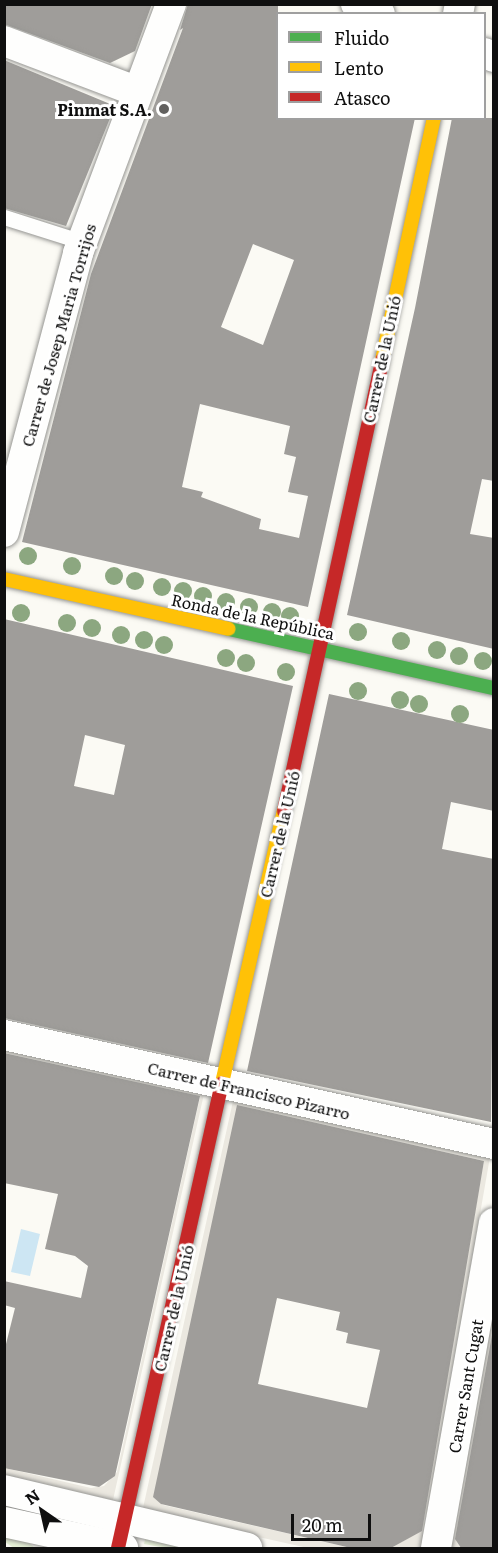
<!DOCTYPE html>
<html>
<head>
<meta charset="utf-8">
<style>
  body { margin:0 }
  #map { position:relative; width:498px; height:1553px; overflow:hidden; background:#fbfaf4; font-family:Literata,serif }
  div>[style] { position:absolute }
  .green>* { inset:0; background:#e5f0d5 }
  .plaza>* { inset:0; background:#ebe8e0 }
  .water>* { inset:0; background:#cde6f3 }
  .building>* { inset:0; background:#9f9d9a }
  .roads { filter:drop-shadow(0 0 2px #959592) drop-shadow(0 0 2px #959592) }
  .lane>* { height:15px; margin:-7.5px; padding:0 7.5px; transform-origin:7.5px; border-radius:7.5px; background:#fefefd }
  .street>* { height:30px; margin:-15px; padding:0 15px; transform-origin:15px; border-radius:15px; background:#fefefd }
  .fast>* { height:14px; margin:-7px; padding:0 7px; transform-origin:7px; border-radius:7px; background:#4caf50 }
  .slow>* { height:14px; margin:-7px; padding:0 7px; transform-origin:7px; border-radius:7px; background:#ffc107 }
  .jam>* { height:14px; margin:-7px; padding:0 7px; transform-origin:7px; border-radius:7px; background:#c62828 }
  .trees>* { width:18px; height:18px; margin:-9px; border-radius:50%; background:#8ca780 }
  .dots>* { width:16px; height:16px; translate:-50% -50%; box-sizing:border-box; border:3px solid #fff; border-radius:50% }
  span { translate:-50% -50%; white-space:nowrap; text-align:center; line-height:1.15; -webkit-text-stroke:6px #fff; paint-order:stroke }
  .poi-label { font-size:16px; color:#0f0f0f; font-weight:700 }
  .right { translate:-100% -50%; text-align:right }
  .street-label { font-size:16px; color:#0f0f0f }
  .frame { position:absolute; inset:0; border:6px solid #0f0f0f; pointer-events:none }
  .legend { position:absolute; left:276px; top:12px; width:210px; height:108px; box-sizing:border-box; background:#fff; border:2px solid #9f9f9f; margin:0; padding:8px 10px; list-style:none; font-size:18px; color:#0f0f0f }
  .legend li { display:flex; align-items:center; gap:12px; height:30px }
  .legend b { width:30px; border:2px solid #9f9f9f }
  .north { position:absolute; left:12px; top:1481px; width:60px; height:60px; -webkit-text-stroke:4px #fff; paint-order:stroke; rotate:326deg; font-size:16px; font-weight:700; line-height:24px; text-align:center; color:#0f0f0f }
  .north::after { content:''; display:block; margin:auto; width:21px; height:27px; background:#0f0f0f; clip-path:polygon(50% 0,100% 100%,50% 72%,0 100%) }
  .scale { position:absolute; left:291px; top:1514px; width:80px; height:27px; box-sizing:border-box; border:3px solid #0f0f0f; border-top:0; padding-left:8px; font-size:18px; line-height:21px; white-space:nowrap; color:#0f0f0f; -webkit-text-stroke:4px #fff; paint-order:stroke }
</style>
</head>
<body>
<div id="map">
  <div class="green">
    <div style="clip-path:polygon(4px 1530px,29px 1543px,35px 1548px,14px 1548px,5px 1542px)"></div>
    <div style="clip-path:polygon(146px 1536px,202px 1548px,166px 1548px,144px 1544px)"></div>
  </div>
  <div class="plaza">
    <div style="clip-path:polygon(5px 1041px,206px 1085px,113px 1500px,5px 1475px,5px 1468px,91px 1488px,104px 1486px,117px 1472px,200px 1097px,5px 1053px)"></div>
    <div style="clip-path:polygon(233px 1101px,490px 1157px,423px 1539px,429px 1548px,391px 1548px,419px 1532px,484px 1161px,239px 1106px,154px 1497px,163px 1505px,351px 1548px,308px 1548px,149px 1513px,143px 1508px)"></div>
    <div style="clip-path:polygon(493px 1295px,493px 1334px,456px 1541px,461px 1548px,441px 1548px)"></div>
  </div>
  <div class="water">
    <div style="clip-path:polygon(21px 1229px,40px 1234px,30px 1276px,11px 1272px)"></div>
  </div>
  <div class="building">
    <div style="clip-path:polygon(4px 4px,152px 4px,135px 51px,110px 63px,4px 24px)"></div>
    <div style="clip-path:polygon(evenodd,188px 4px,278px 4px,278px 118px,415px 118px,308px 607px,22px 542px,91px 274px,183px 28px,180px 30px,188px 4px,253px 244px,294px 260px,263px 345px,221px 327px,253px 244px,188px 4px,200px 404px,290px 426px,284px 454px,296px 457px,288px 492px,308px 496px,299px 538px,259px 529px,261px 519px,201px 497px,203px 492px,182px 487px,200px 404px)"></div>
    <div style="clip-path:polygon(4px 60px,115px 106px,66px 226px,4px 208px)"></div>
    <div style="clip-path:polygon(452px 118px,494px 118px,494px 481px,482px 479px,470px 534px,494px 538px,494px 649px,347px 615px,415px 308px)"></div>
    <div style="clip-path:polygon(evenodd,4px 619px,293px 686px,208px 1063px,4px 1018px,4px 619px,85px 735px,125px 745px,114px 795px,74px 786px,85px 735px)"></div>
    <div style="clip-path:polygon(329px 694px,494px 730px,494px 811px,451px 802px,442px 849px,494px 859px,491px 1122px,247px 1071px)"></div>
    <div style="clip-path:polygon(4px 1053px,200px 1096px,115px 1476px,99px 1487px,4px 1468px,4px 1352px,15px 1308px,4px 1305px,4px 1281px,81px 1298px,88px 1266px,75px 1256px,45px 1249px,58px 1194px,4px 1183px)"></div>
    <div style="clip-path:polygon(evenodd,237px 1105px,484px 1161px,422px 1531px,391px 1548px,351px 1548px,161px 1504px,153px 1497px,237px 1105px,277px 1298px,340px 1312px,336px 1330px,348px 1333px,346px 1343px,380px 1350px,367px 1408px,258px 1384px,277px 1298px)"></div>
    <div style="clip-path:polygon(494px 1324px,494px 1548px,461px 1548px,455px 1539px)"></div>
  </div>
  <div class="roads">
    <div class="lane">
      <div style="left:4px;top:217px;width:69px;rotate:17.7deg"></div>
      <div style="left:70px;top:238px;width:17px;rotate:62deg"></div>
    </div>
    <div class="street">
      <div style="left:356px;top:4px;width:26px;rotate:23deg"></div>
      <div style="left:458px;top:14px;width:10px;rotate:-79deg"></div>
      <div style="left:4px;top:41px;width:143px;rotate:20.8deg"></div>
      <div style="left:484px;top:53px;width:11px;rotate:22deg"></div>
      <div style="left:4px;top:532px;width:289px;rotate:-75.1deg"></div>
      <div style="left:78px;top:253px;width:266px;rotate:-69.5deg"></div>
      <div style="left:4px;top:1035px;width:502px;rotate:12.54deg"></div>
      <div style="left:4px;top:1490px;width:250px;rotate:13.4deg"></div>
      <div style="left:4px;top:1522px;width:122px;rotate:12.3deg"></div>
      <div style="left:436px;top:1548px;width:330px;rotate:-79.9deg"></div>
    </div>
    <div class="fast">
      <div style="left:229px;top:629px;width:271px;rotate:12.6deg"></div>
    </div>
    <div class="slow">
      <div style="left:382px;top:360px;width:248px;rotate:-77.9deg"></div>
      <div style="left:4px;top:579px;width:230px;rotate:12.5deg"></div>
      <div style="left:222px;top:1083px;width:279px;rotate:-77.2deg"></div>
    </div>
    <div class="jam">
      <div style="left:284px;top:811px;width:462px;rotate:-77.7deg"></div>
      <div style="left:118px;top:1548px;width:476px;rotate:-77.4deg"></div>
    </div>
  </div>
  <div class="trees">
    <div style="left:28px;top:556px"></div>
    <div style="left:72px;top:566px"></div>
    <div style="left:114px;top:576px"></div>
    <div style="left:135px;top:581px"></div>
    <div style="left:162px;top:587px"></div>
    <div style="left:183px;top:591px"></div>
    <div style="left:203px;top:596px"></div>
    <div style="left:226px;top:602px"></div>
    <div style="left:249px;top:607px"></div>
    <div style="left:272px;top:612px"></div>
    <div style="left:21px;top:613px"></div>
    <div style="left:290px;top:616px"></div>
    <div style="left:67px;top:623px"></div>
    <div style="left:92px;top:628px"></div>
    <div style="left:358px;top:632px"></div>
    <div style="left:121px;top:635px"></div>
    <div style="left:144px;top:640px"></div>
    <div style="left:401px;top:641px"></div>
    <div style="left:164px;top:645px"></div>
    <div style="left:437px;top:650px"></div>
    <div style="left:459px;top:656px"></div>
    <div style="left:226px;top:658px"></div>
    <div style="left:483px;top:661px"></div>
    <div style="left:246px;top:663px"></div>
    <div style="left:286px;top:672px"></div>
    <div style="left:358px;top:691px"></div>
    <div style="left:400px;top:700px"></div>
    <div style="left:419px;top:704px"></div>
    <div style="left:460px;top:714px"></div>
  </div>
  <div class="dots">
    <div style="left:164px;top:109px;background:#62615f"></div>
  </div>
  <div class="poi-label">
    <span class="right" style="left:152px;top:109px">Pinmat S.A.</span>
  </div>
  <div class="street-label">
    <span style="left:58px;top:335px;rotate:-74deg">Carrer de Josep Maria Torrijos</span>
    <span style="left:381px;top:359px;rotate:-78deg">Carrer de la Unió</span>
    <span style="left:253px;top:616px;rotate:12deg">Ronda de la República</span>
    <span style="left:279px;top:834px;rotate:-77deg">Carrer de la Unió</span>
    <span style="left:249px;top:1090px;rotate:13deg">Carrer de Francisco Pizarro</span>
    <span style="left:173px;top:1308px;rotate:-77deg">Carrer de la Unió</span>
    <span style="left:465px;top:1386px;rotate:-80deg">Carrer Sant Cugat</span>
  </div>
  <div class="frame"></div>
  <ul class="legend">
  <li><b style="height:8px;background:#4caf50"></b>Fluido</li>
  <li><b style="height:8px;background:#ffc107"></b>Lento</li>
  <li><b style="height:8px;background:#c62828"></b>Atasco</li>
  </ul>
  <div class="north">N</div>
  <div class="scale">20 m</div>
</div>
</body>
</html>
